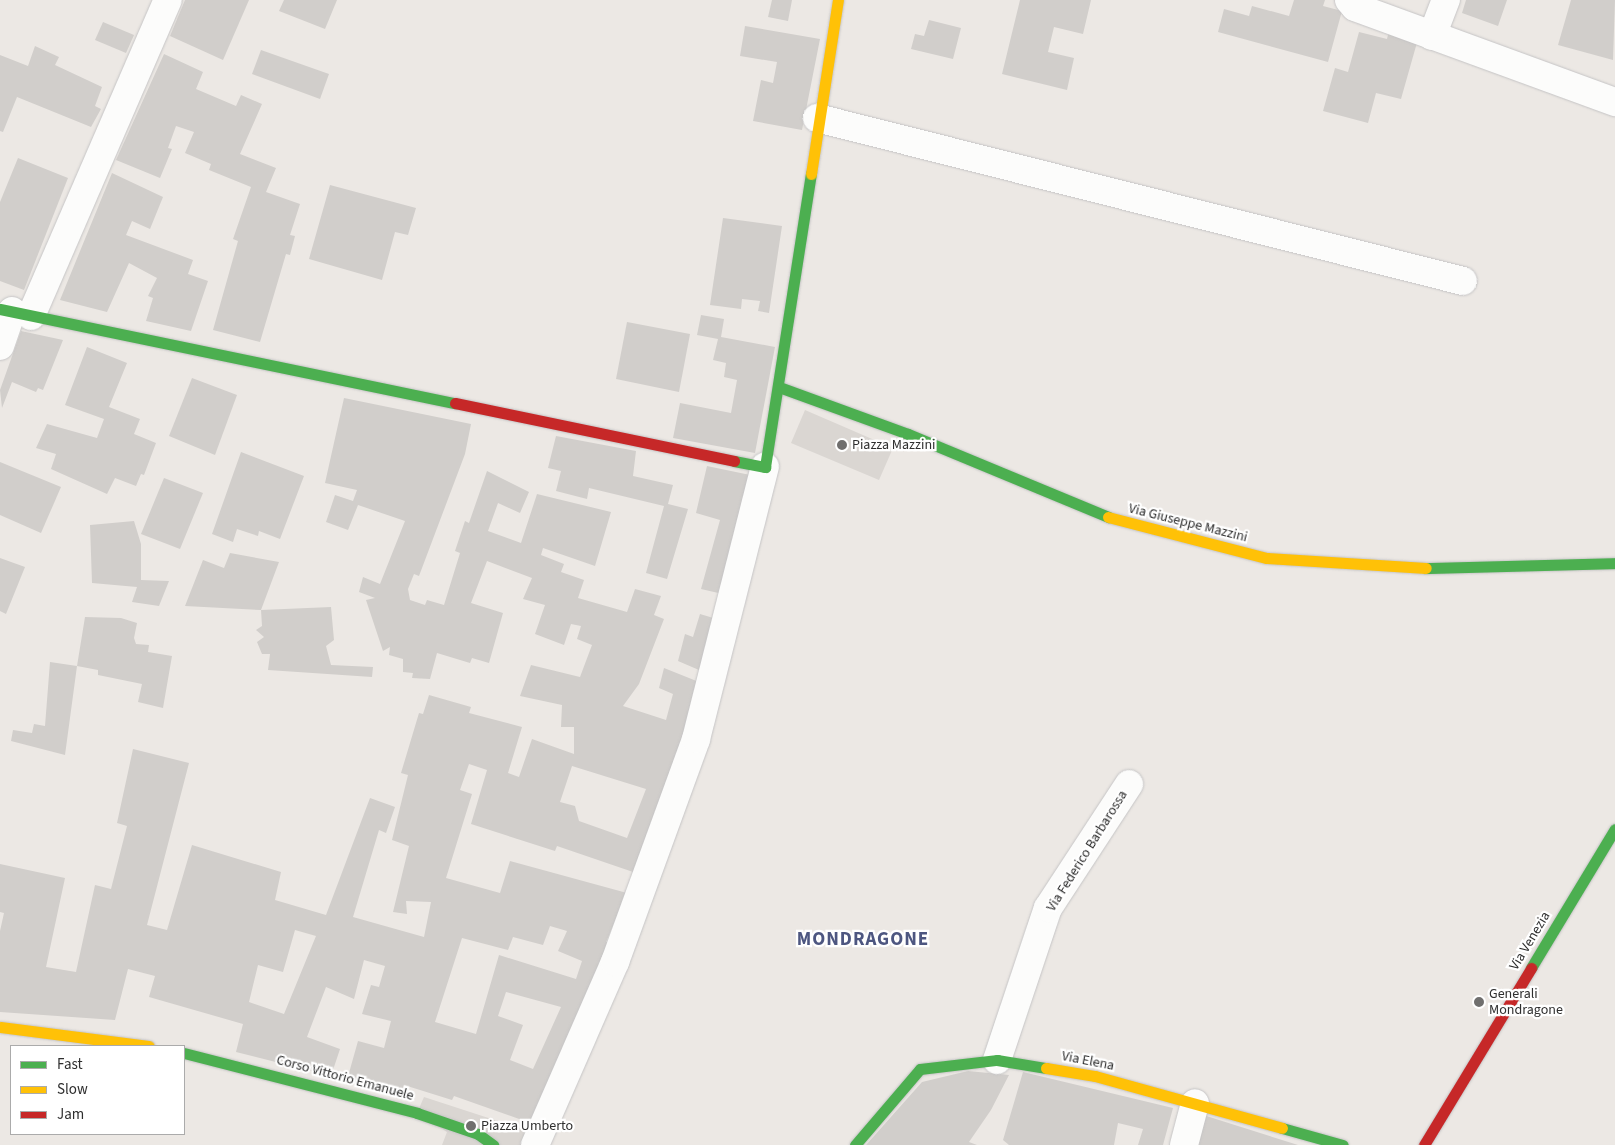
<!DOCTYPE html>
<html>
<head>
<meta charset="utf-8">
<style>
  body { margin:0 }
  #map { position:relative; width:1615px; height:1145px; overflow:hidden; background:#ece8e4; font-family:"Source Sans 3",sans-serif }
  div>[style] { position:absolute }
  .plaza>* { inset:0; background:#dad6d2 }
  .building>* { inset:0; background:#d1cecb }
  .roads { filter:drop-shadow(0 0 1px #c5c4c5) drop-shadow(0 0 1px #c5c4c5) }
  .street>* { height:28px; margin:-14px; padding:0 14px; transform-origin:14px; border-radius:14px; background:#fcfcfb }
  .fast>* { height:11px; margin:-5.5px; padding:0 5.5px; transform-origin:5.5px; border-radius:5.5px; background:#4caf50 }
  .slow>* { height:11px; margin:-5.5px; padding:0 5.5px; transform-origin:5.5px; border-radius:5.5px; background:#ffc107 }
  .jam>* { height:11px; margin:-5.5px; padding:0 5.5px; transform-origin:5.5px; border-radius:5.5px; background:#c62828 }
  .dots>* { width:14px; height:14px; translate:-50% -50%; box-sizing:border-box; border:2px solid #fff; border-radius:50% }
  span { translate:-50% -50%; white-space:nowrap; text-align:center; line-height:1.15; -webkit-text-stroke:4.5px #fff; paint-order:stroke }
  .poi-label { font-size:14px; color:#2e2e2e }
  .left { translate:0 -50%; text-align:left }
  .street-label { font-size:14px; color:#2e2e2e }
  .district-label { font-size:19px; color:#4d5680; font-weight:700; letter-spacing:1px }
  .legend { position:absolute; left:10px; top:1045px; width:175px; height:90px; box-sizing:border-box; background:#fff; border:1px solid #ababab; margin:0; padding:6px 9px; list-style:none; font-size:15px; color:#2e2e2e }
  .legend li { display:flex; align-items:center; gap:10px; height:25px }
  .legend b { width:25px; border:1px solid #ababab }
</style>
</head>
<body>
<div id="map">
  <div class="plaza">
    <div style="clip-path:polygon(805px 410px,893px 448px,879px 480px,791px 443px)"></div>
    <div style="clip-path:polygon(424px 1097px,544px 1136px,540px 1145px,442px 1145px,447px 1132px,417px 1113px)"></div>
  </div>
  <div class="building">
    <div style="clip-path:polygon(185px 0,249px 0,223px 60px,170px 36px)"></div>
    <div style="clip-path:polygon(284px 0,337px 0,325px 29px,279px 11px)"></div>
    <div style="clip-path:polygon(772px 0,792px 0,788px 21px,768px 17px)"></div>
    <div style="clip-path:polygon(1020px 0,1091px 0,1083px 34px,1054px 27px,1048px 52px,1074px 58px,1067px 90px,1002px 74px)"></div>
    <div style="clip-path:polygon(1294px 0,1325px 0,1323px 6px,1342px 11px,1328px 62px,1218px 32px,1224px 9px,1249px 16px,1252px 6px,1289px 16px)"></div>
    <div style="clip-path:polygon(1466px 0,1507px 0,1498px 26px,1462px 13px)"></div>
    <div style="clip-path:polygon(1571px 0,1615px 0,1613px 60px,1558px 45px)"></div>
    <div style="clip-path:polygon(929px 20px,961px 28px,953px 59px,911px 49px,915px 34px,924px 36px)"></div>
    <div style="clip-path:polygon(103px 22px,134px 35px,126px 53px,95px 40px)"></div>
    <div style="clip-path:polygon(745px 26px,820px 39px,802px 130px,753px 121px,761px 80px,773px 83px,777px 62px,740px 56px)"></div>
    <div style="clip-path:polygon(1389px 31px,1418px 39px,1401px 99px,1376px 93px,1368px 123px,1323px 111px,1335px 68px,1348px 72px,1359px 32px,1387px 39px)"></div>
    <div style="clip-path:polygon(35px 46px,59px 57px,55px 65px,102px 87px,95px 106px,101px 109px,91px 127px,17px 97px,3px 132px,0 131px,0 55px,28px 66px)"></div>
    <div style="clip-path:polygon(261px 50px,329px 74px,320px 99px,252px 74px)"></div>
    <div style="clip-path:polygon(164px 54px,203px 72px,196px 89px,236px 106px,241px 95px,262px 104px,240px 154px,276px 168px,266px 192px,300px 204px,290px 235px,295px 236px,290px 255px,286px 254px,260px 342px,213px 330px,238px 241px,233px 239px,251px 187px,209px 170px,211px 164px,185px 153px,194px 132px,176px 126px,168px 148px,172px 149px,160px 178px,116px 160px)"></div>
    <div style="clip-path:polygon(18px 158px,68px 178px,24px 290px,0 281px,0 202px)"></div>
    <div style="clip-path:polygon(112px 173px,163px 197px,150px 229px,132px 221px,126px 235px,193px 260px,188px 274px,208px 281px,191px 331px,146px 321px,153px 298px,148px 296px,157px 278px,129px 263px,107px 312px,60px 300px)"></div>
    <div style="clip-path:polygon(330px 185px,416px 208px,408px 235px,395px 232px,382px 280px,309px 259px)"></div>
    <div style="clip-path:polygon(723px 218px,782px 226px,769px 313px,758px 311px,760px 301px,742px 299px,741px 309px,710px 305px)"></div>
    <div style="clip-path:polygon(701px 315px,724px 319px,721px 337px,775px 347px,755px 453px,673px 438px,680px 403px,731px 413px,737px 380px,724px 377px,726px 363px,713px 360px,718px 339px,697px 335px)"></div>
    <div style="clip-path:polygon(627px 322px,690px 334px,679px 392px,616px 379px)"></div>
    <div style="clip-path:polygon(21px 331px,63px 340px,43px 390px,38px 388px,36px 392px,12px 382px,2px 408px,0 390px)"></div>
    <div style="clip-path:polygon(87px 347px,127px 363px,109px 407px,140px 419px,134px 434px,156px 443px,144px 475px,141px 474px,136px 486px,115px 478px,107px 494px,51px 469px,56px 454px,36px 448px,47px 424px,97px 438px,104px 419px,65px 405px)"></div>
    <div style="clip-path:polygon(192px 378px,237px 395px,215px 455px,169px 436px)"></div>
    <div style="clip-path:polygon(evenodd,344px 398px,471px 424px,465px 454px,419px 576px,414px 574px,408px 589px,410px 600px,425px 605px,427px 600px,444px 605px,460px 553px,455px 551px,465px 521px,469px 523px,487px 471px,529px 492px,520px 513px,498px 503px,488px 531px,521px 543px,537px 494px,611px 512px,595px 566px,543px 548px,541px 555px,564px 564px,561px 572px,584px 580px,578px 598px,627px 612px,635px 589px,661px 596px,654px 615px,664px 619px,639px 684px,623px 706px,666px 720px,673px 694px,659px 688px,664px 668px,704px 684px,636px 873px,557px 846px,555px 851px,471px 824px,487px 770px,469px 764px,460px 790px,472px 794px,446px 878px,500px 893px,510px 861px,627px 893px,606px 942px,616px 945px,536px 1125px,454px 1096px,452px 1100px,404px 1085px,401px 1094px,347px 1080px,358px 1041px,384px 1048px,391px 1021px,362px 1014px,371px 985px,379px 987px,385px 966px,364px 960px,354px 999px,326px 987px,307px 1037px,340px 1049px,331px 1076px,236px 1052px,243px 1024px,149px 997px,155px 976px,128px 969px,115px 1020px,0 1012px,0 931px,4px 913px,0 912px,0 864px,65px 878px,46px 967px,76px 972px,95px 885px,111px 889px,127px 826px,117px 823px,133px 749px,189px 763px,147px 925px,167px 930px,192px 845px,281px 872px,275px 900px,326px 915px,370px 798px,395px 807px,386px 833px,379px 830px,353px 917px,424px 937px,431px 902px,406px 901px,407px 914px,393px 912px,409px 846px,392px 840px,408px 775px,401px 773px,419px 713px,423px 714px,429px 695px,471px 707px,469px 713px,522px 727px,508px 773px,519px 777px,532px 739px,574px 754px,574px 727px,561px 727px,562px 705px,520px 696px,531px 665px,580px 677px,592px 645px,577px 639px,581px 626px,571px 624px,564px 645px,535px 634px,545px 605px,523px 599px,532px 578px,487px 561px,471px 603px,503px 613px,489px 663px,472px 658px,470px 663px,437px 653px,430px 679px,412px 678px,413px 673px,403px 672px,403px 659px,389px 655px,390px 647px,383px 651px,366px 600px,375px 598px,359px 592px,363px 577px,380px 584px,405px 521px,358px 505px,348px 530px,326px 522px,335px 495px,353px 501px,357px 490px,325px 483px,344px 398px,572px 766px,646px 789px,627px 838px,579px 821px,575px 806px,560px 802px,572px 766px,344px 398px,550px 926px,567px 931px,558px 951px,582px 961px,576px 979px,499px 955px,476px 1034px,435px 1022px,462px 938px,508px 950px,513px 937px,543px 945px,550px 926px,344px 398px,295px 930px,316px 936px,284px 1014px,249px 1002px,258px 965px,283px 972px,295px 930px,344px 398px,506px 992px,561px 1007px,533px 1069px,510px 1060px,523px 1025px,498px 1016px,506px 992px)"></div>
    <div style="clip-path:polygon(556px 436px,636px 451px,633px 476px,673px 485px,668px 504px,688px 509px,667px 579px,646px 573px,664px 506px,589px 488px,587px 499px,556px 491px,561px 471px,548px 468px)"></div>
    <div style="clip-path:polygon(241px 452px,304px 476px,280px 539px,259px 531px,258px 536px,237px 529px,233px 542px,212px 534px)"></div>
    <div style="clip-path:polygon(0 462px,61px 487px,41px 533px,0 515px)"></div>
    <div style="clip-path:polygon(707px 466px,755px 476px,727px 595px,701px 589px,720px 520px,696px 513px)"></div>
    <div style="clip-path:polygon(164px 478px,203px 493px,180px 549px,141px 534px)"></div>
    <div style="clip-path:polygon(134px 521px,141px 544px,141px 580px,169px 581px,159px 606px,132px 602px,137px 587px,92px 583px,90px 525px)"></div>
    <div style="clip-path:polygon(230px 553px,279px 562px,261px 610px,185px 606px,203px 560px,224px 568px)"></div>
    <div style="clip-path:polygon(0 558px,25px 567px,6px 614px,0 611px)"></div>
    <div style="clip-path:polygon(331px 607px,334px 640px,326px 646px,331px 665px,373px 667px,372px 677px,268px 670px,270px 654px,262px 654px,257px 642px,264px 637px,256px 630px,262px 626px,261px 610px)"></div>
    <div style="clip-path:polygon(700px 614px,720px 620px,706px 673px,678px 661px,685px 634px,693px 637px)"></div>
    <div style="clip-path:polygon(85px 617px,121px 618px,137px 623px,134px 638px,136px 644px,149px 645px,148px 652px,172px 656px,163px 708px,138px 702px,142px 684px,98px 675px,98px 670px,77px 666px)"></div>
    <div style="clip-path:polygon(50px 662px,77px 666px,65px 755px,11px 741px,13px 730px,32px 733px,34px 724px,45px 726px)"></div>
    <div style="clip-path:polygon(968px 1071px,1009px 1075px,991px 1110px,969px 1142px,977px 1145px,866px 1145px,922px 1082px)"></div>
    <div style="clip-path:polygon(1023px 1072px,1173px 1108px,1163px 1145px,1138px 1145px,1143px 1129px,1118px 1123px,1114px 1145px,1009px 1145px,1003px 1140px)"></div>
    <div style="clip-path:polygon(1200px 1114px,1298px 1145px,1191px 1145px)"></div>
  </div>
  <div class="roads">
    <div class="street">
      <div style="left:1349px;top:0;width:9px;rotate:49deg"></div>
      <div style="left:1355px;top:7px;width:277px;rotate:20.1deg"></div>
      <div style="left:1432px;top:36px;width:39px;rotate:-69deg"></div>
      <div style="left:817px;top:118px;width:666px;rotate:14.16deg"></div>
      <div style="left:31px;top:316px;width:344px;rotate:-66.6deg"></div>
      <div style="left:0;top:346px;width:37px;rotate:-71deg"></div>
      <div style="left:997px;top:1060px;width:160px;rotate:-71.5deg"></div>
      <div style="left:1048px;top:908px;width:148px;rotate:-56.8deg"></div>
      <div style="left:535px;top:1145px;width:200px;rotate:-66.4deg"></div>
      <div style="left:615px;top:962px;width:237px;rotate:-70deg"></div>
      <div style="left:696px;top:739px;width:281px;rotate:-75.8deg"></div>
      <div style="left:1184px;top:1145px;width:43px;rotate:-75.3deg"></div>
    </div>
    <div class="fast">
      <div style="left:0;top:309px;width:465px;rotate:11.7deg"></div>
      <div style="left:779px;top:387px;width:137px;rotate:20deg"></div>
      <div style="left:908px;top:434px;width:217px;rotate:22.5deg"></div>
      <div style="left:734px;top:461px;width:32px;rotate:11deg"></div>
      <div style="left:765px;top:467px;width:297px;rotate:-81.1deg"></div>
      <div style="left:1426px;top:568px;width:189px;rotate:-1.5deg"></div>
      <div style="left:1531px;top:968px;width:162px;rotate:-58.9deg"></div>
      <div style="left:184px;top:1053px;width:241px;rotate:14.4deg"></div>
      <div style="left:417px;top:1113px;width:65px;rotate:19deg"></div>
      <div style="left:478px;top:1134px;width:19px;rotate:36deg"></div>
      <div style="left:1282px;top:1128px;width:63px;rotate:15.6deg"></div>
      <div style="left:855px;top:1145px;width:100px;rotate:-49.5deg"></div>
      <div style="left:920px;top:1069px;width:78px;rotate:-6.7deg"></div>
      <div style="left:997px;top:1060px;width:50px;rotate:9.3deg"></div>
    </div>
    <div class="slow">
      <div style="left:811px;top:174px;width:176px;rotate:-81.2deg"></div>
      <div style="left:1108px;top:517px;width:164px;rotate:14.5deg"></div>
      <div style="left:1267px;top:558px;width:159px;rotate:3.6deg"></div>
      <div style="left:0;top:1027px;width:150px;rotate:7.3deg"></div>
      <div style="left:1046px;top:1068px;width:50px;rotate:9.3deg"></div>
      <div style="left:1095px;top:1076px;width:194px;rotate:15.5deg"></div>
    </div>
    <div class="jam">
      <div style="left:455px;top:403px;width:285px;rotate:11.7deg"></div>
      <div style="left:1424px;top:1145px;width:207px;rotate:-58.8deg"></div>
    </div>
  </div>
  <div class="dots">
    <div style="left:842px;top:445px;background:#706f6e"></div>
    <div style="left:1479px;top:1002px;background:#706f6e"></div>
    <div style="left:471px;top:1126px;background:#706f6e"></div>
  </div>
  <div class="poi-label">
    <span class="left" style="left:852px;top:445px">Piazza Mazzini</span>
    <span class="left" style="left:1489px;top:1002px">Generali<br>Mondragone</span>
    <span class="left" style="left:481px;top:1126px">Piazza Umberto</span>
  </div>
  <div class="street-label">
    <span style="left:1188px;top:523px;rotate:14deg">Via Giuseppe Mazzini</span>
    <span style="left:1087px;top:851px;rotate:-58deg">Via Federico Barbarossa</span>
    <span style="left:1530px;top:941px;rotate:-59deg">Via Venezia</span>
    <span style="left:1088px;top:1061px;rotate:11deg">Via Elena</span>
    <span style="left:345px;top:1078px;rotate:15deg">Corso Vittorio Emanuele</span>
  </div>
  <div class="district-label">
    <span style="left:863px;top:940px">MONDRAGONE</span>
  </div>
  <ul class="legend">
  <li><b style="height:6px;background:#4caf50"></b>Fast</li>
  <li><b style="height:6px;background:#ffc107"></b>Slow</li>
  <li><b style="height:6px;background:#c62828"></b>Jam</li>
  </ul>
</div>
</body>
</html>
